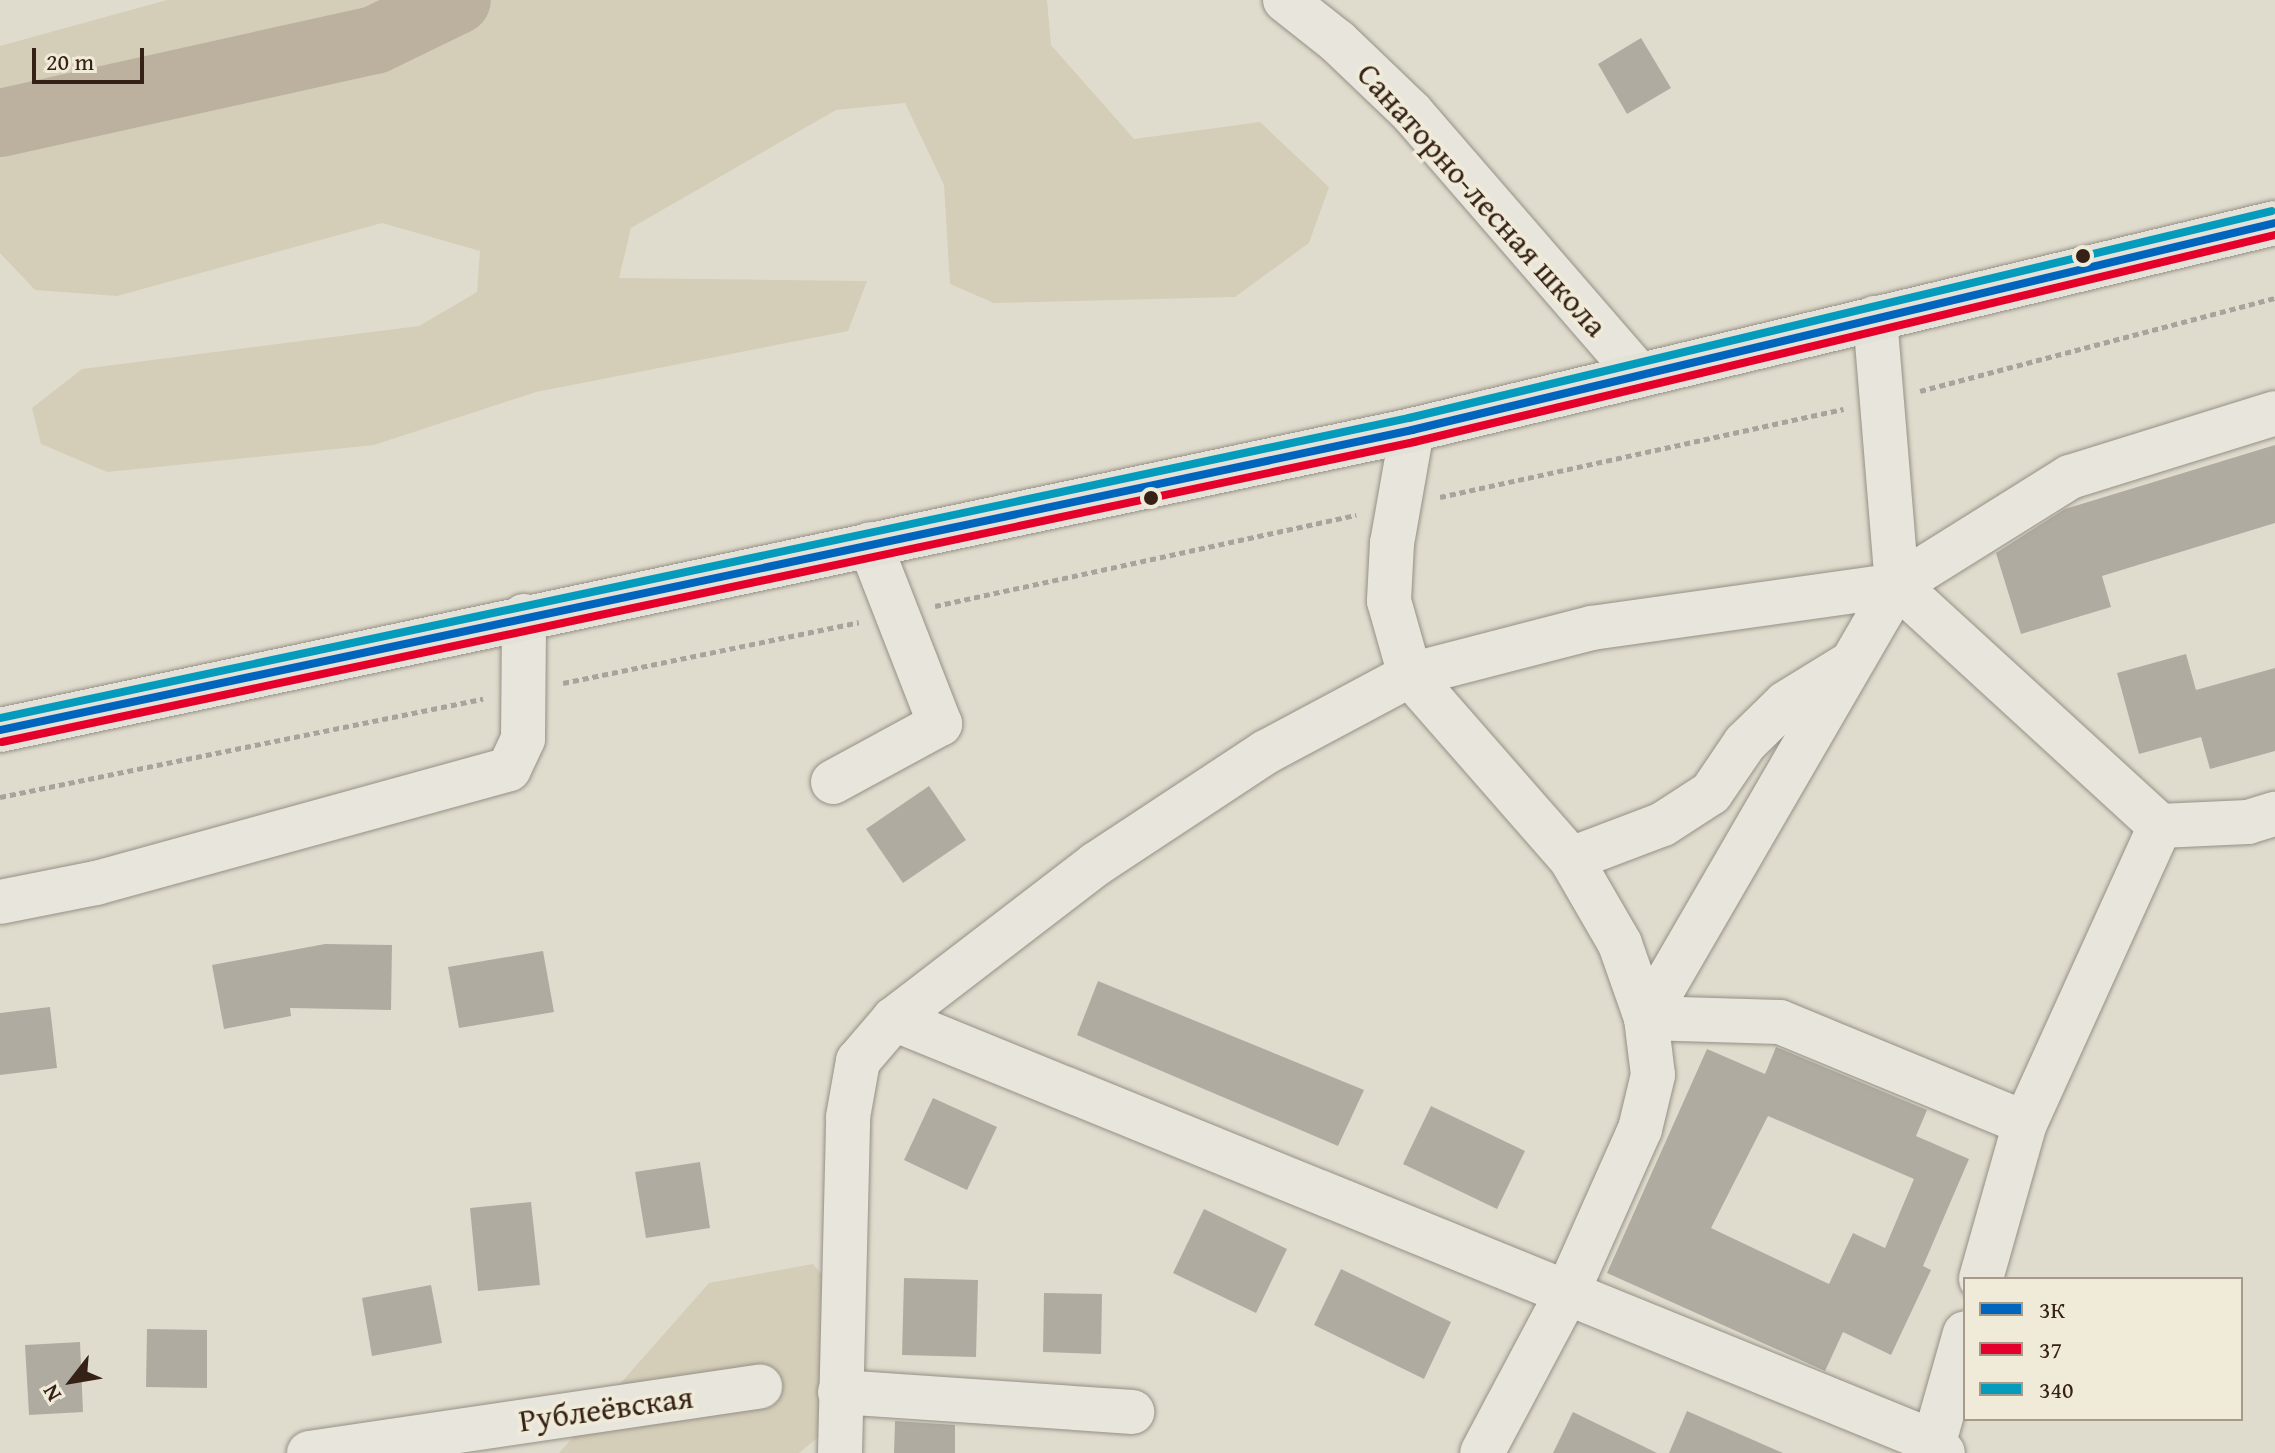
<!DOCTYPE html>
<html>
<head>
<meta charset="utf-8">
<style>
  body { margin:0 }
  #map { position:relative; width:2275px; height:1453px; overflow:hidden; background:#e0dccd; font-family:"Gentium Book Plus",serif }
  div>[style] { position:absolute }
  .green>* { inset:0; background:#d4cdb8 }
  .river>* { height:68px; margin:-34px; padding:0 34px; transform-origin:34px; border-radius:34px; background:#bbb19e }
  .building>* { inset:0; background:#b0aba0 }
  .path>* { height:5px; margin-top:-2.5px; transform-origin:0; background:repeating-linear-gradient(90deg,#a7a39d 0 6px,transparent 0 10px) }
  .roads { filter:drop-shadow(0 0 2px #959086) drop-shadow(0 0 2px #959086) }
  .minor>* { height:44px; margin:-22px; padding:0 22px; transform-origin:22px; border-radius:22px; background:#e8e5dd }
  .major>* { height:44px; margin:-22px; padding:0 22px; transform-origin:22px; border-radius:22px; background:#e3e1d8 }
  .bus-1>* { height:8px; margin:-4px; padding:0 4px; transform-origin:4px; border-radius:4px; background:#0065bd }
  .bus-2>* { height:8px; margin:-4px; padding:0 4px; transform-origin:4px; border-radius:4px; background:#e4002b }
  .bus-3>* { height:8px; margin:-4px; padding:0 4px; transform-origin:4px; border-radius:4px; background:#059bbc }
  .dots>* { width:22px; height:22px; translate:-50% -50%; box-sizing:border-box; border:4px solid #f0ebd9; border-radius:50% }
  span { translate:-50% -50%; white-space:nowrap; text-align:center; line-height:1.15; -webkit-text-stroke:7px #f0ebd9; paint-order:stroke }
  .street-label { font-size:32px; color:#362116 }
  .legend { position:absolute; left:1963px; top:1277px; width:280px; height:144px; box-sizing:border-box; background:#f0ebd9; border:2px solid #a69a8b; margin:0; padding:10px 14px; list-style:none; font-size:24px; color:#362116 }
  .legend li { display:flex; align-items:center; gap:16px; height:40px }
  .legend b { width:40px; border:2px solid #a69a8b }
  .north { position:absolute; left:32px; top:1341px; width:80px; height:80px; -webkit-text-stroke:6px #f0ebd9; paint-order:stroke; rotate:239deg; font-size:22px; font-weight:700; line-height:32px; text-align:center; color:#362116 }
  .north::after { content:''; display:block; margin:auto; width:28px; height:36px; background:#362116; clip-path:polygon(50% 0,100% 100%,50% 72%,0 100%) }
  .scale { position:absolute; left:32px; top:48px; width:112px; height:36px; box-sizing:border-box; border:4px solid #362116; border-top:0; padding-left:10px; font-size:24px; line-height:28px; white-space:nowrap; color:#362116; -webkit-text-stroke:6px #f0ebd9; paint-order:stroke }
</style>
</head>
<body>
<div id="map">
  <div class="green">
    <div style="clip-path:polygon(167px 0,1047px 0,1051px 45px,1134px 139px,1260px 122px,1329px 187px,1309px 243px,1235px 297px,994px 303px,950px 284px,944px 185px,905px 103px,836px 110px,631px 228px,619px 278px,867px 281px,848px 331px,536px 392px,374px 445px,107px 472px,41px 444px,32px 408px,82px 369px,419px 326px,477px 292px,480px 251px,382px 223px,117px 296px,35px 290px,0 253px,0 46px)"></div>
    <div style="clip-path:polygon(813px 1264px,851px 1310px,857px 1405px,799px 1453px,559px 1453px,709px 1283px)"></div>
  </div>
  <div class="river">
    <div style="left:0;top:123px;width:384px;rotate:-12.5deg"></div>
    <div style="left:375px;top:40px;width:91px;rotate:-26deg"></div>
  </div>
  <div class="building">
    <div style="clip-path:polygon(1641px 38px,1671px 88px,1627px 114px,1598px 64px)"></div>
    <div style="clip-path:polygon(2275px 445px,2275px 523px,2102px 576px,2111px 607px,2021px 634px,1996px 553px,2065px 509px)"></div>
    <div style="clip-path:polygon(2186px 654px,2196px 690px,2275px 668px,2275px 751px,2210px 769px,2201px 737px,2139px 754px,2117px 673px)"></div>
    <div style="clip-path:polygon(929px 786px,966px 840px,903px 883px,866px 829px)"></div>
    <div style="clip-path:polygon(325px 944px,392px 945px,391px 1010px,290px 1008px,291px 1016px,224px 1029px,212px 965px)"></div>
    <div style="clip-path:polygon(543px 951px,554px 1012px,459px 1028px,448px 967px)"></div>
    <div style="clip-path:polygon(1098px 981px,1364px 1090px,1338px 1146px,1077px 1035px)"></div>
    <div style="clip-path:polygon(50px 1007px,57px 1068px,0 1075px,0 1013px)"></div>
    <div style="clip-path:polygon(evenodd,1776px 1047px,1927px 1110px,1916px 1136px,1969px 1159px,1923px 1266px,1931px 1270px,1891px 1355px,1843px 1332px,1825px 1371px,1607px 1273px,1707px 1049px,1765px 1074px,1776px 1047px,1768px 1116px,1914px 1179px,1885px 1248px,1853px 1233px,1829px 1284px,1711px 1228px,1768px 1116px)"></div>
    <div style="clip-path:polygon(933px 1098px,997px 1127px,967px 1190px,904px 1160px)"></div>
    <div style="clip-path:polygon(1431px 1106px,1525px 1151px,1497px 1209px,1403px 1164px)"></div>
    <div style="clip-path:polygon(700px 1162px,710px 1228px,646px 1238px,635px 1172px)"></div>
    <div style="clip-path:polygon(531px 1202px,540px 1285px,478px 1291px,470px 1208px)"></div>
    <div style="clip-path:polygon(1204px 1209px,1287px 1249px,1256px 1313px,1173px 1273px)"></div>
    <div style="clip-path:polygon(1341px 1269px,1451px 1322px,1424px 1379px,1314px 1325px)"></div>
    <div style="clip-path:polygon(904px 1278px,978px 1280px,976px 1357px,902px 1355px)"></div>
    <div style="clip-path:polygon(431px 1285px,442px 1343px,372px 1356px,362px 1298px)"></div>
    <div style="clip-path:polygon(1044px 1293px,1102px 1294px,1101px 1354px,1043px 1352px)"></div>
    <div style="clip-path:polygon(147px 1329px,207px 1330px,207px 1388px,146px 1387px)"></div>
    <div style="clip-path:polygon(80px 1342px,83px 1412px,29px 1415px,25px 1345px)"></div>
    <div style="clip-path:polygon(1687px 1411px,1783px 1453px,1669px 1453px)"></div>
    <div style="clip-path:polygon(1573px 1412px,1657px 1453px,1553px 1453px)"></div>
    <div style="clip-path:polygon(895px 1421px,955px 1425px,955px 1453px,894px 1453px)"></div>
  </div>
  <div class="path">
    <div style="left:1920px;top:391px;width:367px;rotate:-14.7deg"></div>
    <div style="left:1440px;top:497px;width:413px;rotate:-12.3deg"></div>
    <div style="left:935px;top:606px;width:431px;rotate:-12.2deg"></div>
    <div style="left:563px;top:683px;width:302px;rotate:-11.6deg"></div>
    <div style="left:0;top:797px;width:493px;rotate:-11.5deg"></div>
  </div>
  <div class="roads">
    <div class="minor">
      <div style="left:1285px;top:0;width:66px;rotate:38.3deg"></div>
      <div style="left:1337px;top:41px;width:104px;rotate:43.8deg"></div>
      <div style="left:1412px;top:113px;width:345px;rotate:49.1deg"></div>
      <div style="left:1412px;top:430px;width:115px;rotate:100deg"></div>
      <div style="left:1392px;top:543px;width:58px;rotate:93deg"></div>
      <div style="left:1389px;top:601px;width:77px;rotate:74.2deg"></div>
      <div style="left:1410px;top:675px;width:244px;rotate:48.8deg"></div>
      <div style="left:1571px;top:859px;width:98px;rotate:60deg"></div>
      <div style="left:1620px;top:944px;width:78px;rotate:70.6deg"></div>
      <div style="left:1646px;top:1018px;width:57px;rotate:83deg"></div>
      <div style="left:1653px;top:1075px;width:56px;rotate:103.5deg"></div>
      <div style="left:1640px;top:1129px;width:180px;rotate:114deg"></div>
      <div style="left:1567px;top:1293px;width:181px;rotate:118deg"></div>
      <div style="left:1897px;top:585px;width:357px;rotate:42.5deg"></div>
      <div style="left:2160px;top:826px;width:326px;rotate:114.4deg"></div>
      <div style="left:2025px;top:1123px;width:162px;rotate:105.8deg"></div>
      <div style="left:833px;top:782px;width:122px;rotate:-28.5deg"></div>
      <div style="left:940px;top:724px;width:193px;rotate:-111.3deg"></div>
      <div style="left:2160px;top:826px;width:88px;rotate:-2.6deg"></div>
      <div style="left:2248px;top:822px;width:28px;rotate:-17deg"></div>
      <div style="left:1571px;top:859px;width:98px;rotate:-20.8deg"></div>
      <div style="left:1663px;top:824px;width:57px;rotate:-32.9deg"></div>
      <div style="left:1711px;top:793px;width:60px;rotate:-55.8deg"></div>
      <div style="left:1745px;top:743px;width:57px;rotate:-44.3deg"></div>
      <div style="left:1786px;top:703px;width:73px;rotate:-31.5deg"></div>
      <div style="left:0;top:902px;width:98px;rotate:-11.2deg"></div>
      <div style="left:96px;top:883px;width:428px;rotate:-15.4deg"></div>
      <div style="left:509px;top:769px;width:33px;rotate:-65deg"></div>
      <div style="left:523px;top:739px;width:123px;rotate:-89.5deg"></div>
      <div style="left:1646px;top:1018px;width:500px;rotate:-59.9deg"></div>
      <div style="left:1897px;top:585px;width:268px;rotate:-94.7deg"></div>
      <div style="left:1646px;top:1018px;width:134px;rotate:1.7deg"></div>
      <div style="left:1780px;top:1022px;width:265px;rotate:22.4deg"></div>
      <div style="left:894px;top:1019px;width:1123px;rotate:22.13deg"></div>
      <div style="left:1934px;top:1442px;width:14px;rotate:51deg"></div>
      <div style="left:840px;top:1392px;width:293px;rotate:3.9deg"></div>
      <div style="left:1934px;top:1442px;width:113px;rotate:-74.1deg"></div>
      <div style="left:309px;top:1453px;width:456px;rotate:-8.4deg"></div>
      <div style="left:840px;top:1453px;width:336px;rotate:-88.6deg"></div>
      <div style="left:848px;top:1117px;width:57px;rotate:-79.9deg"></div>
      <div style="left:858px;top:1061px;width:55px;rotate:-49.4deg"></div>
      <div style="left:894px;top:1019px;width:255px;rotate:-37.5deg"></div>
      <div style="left:1096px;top:864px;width:204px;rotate:-33.4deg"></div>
      <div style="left:1266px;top:752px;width:163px;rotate:-28.1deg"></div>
      <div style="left:1410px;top:675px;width:188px;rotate:-14.5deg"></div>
      <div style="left:1592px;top:628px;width:308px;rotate:-8deg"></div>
      <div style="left:1897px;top:585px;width:204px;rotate:-32deg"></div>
      <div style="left:2070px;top:477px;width:215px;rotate:-17.3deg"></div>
    </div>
    <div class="major">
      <div style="left:0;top:730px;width:1444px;rotate:-11.99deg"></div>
      <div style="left:1412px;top:430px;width:887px;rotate:-13.49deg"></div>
    </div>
  </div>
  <div class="bus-1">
    <div style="left:0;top:730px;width:1444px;rotate:-11.99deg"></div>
    <div style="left:1412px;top:430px;width:887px;rotate:-13.49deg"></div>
  </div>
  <div class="bus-2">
    <div style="left:2px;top:742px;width:1444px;rotate:-11.99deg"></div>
    <div style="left:1414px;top:442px;width:886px;rotate:-13.52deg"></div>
  </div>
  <div class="bus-3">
    <div style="left:0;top:718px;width:1441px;rotate:-12.02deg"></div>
    <div style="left:1409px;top:418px;width:887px;rotate:-13.49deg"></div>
  </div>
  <div class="dots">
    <div style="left:2083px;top:256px;background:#362116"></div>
    <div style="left:1151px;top:498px;background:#362116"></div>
  </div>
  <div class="street-label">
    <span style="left:1482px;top:200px;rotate:48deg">Санаторно-лесная школа</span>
    <span style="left:606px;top:1409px;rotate:-8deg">Рублеёвская</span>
  </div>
  <ul class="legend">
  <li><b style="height:10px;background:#0065bd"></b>3К</li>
  <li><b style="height:10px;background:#e4002b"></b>37</li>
  <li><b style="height:10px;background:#059bbc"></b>340</li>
  </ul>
  <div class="north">N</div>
  <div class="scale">20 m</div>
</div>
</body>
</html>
